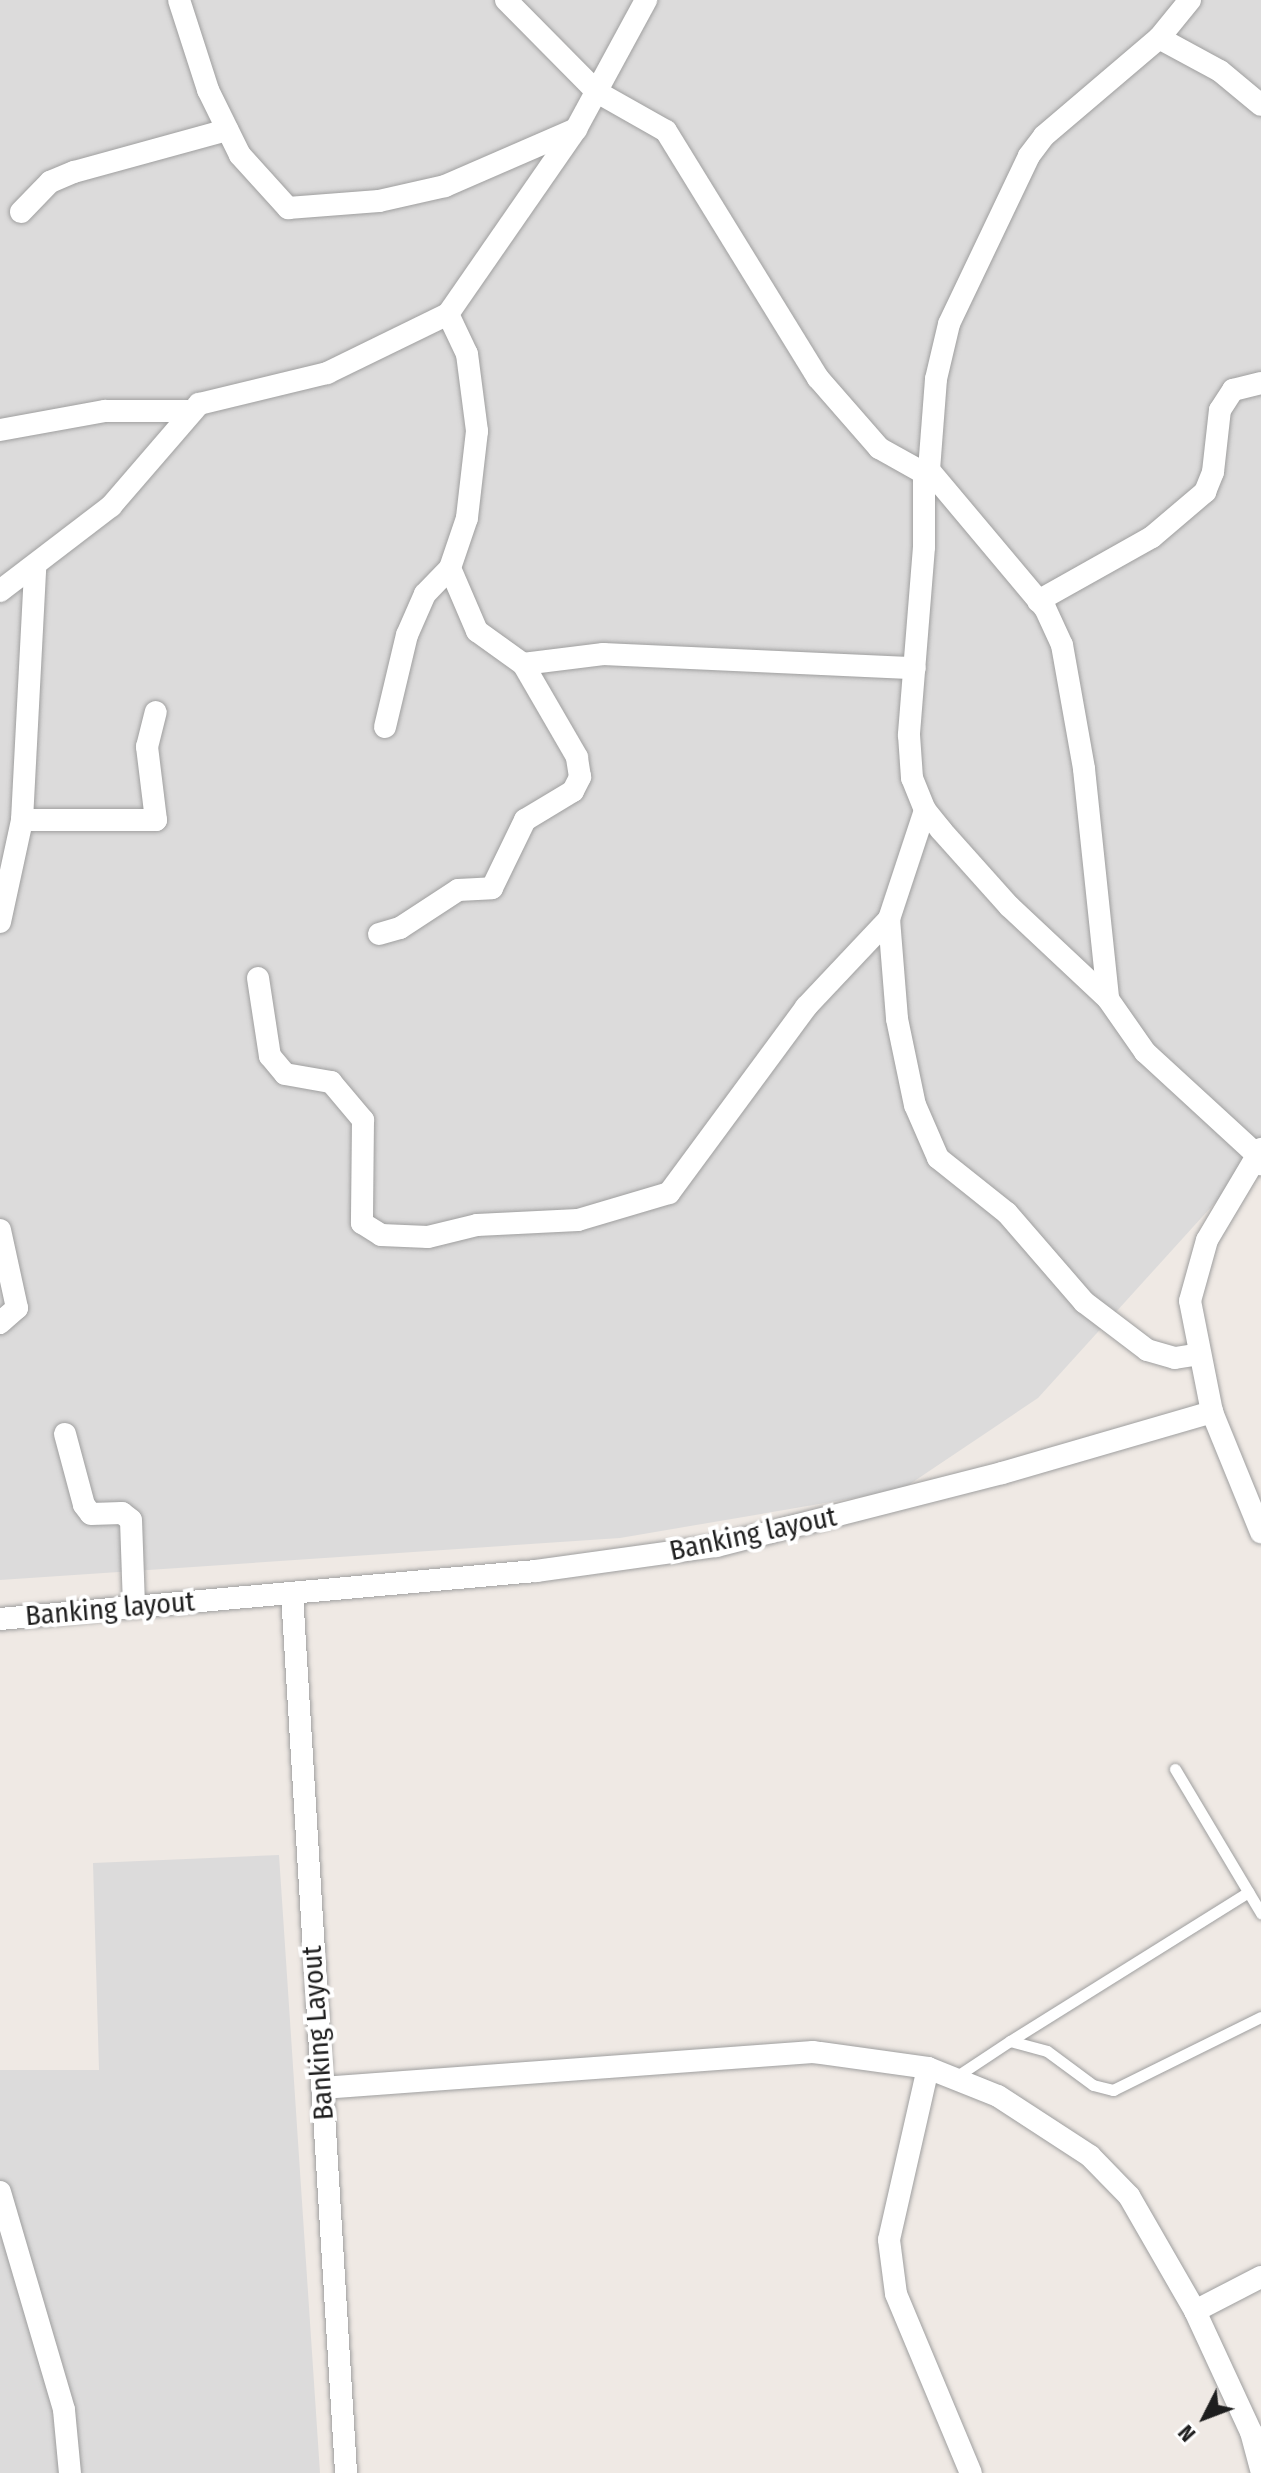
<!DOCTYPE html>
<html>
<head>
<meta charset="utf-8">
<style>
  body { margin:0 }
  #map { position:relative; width:1261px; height:2473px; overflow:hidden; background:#efe9e4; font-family:"Fira Sans Condensed",sans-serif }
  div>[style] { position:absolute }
  .residential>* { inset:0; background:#dcdbdb }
  .roads { filter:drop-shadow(0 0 2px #9f9f9f) drop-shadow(0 0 2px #9f9f9f) }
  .service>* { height:11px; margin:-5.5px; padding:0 5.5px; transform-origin:5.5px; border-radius:5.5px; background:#fff }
  .minor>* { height:22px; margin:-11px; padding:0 11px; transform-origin:11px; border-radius:11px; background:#fff }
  span { translate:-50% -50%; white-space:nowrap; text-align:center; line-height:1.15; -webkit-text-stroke:8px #fff; paint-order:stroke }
  .street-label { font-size:28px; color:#1e1e1e }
  .north { position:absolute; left:1165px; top:2377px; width:80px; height:80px; -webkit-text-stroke:6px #fff; paint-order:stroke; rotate:228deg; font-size:22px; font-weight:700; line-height:32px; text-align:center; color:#1e1e1e }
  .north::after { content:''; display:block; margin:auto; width:28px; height:36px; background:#1e1e1e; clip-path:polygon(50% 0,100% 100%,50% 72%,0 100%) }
</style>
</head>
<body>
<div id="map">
  <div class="residential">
    <div style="clip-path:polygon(0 0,1261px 0,1261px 1152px,1038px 1398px,901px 1490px,620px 1538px,0 1580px)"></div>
    <div style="clip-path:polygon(279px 1855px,320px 2473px,0 2473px,0 2070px,99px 2070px,93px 1863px)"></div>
  </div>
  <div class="roads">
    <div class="service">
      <div style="left:1175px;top:1769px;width:168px;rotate:59.2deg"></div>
      <div style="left:1010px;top:2041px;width:281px;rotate:-32deg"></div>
      <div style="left:954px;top:2078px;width:67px;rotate:-33.5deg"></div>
      <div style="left:1010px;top:2041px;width:38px;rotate:15deg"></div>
      <div style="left:1047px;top:2051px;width:57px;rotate:36.5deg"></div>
      <div style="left:1093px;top:2085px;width:21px;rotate:14deg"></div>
      <div style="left:1113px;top:2090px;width:165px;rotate:-26.3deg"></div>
    </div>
    <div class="minor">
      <div style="left:179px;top:0;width:95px;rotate:72.1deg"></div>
      <div style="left:208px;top:90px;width:72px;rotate:63.8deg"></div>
      <div style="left:240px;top:155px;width:72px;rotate:47.8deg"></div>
      <div style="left:288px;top:208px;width:91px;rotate:-4.4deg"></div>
      <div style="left:379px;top:201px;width:68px;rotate:-12.8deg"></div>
      <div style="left:445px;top:186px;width:143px;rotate:-23.5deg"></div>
      <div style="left:506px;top:0;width:129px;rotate:45.3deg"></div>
      <div style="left:597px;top:92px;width:79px;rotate:29.5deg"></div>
      <div style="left:666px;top:131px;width:290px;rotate:58.4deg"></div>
      <div style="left:818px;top:378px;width:93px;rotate:48.9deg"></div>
      <div style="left:879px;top:448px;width:51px;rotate:29.1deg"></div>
      <div style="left:1190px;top:0;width:49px;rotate:129.2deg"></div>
      <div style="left:1159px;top:38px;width:151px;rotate:139.6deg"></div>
      <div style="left:1044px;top:136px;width:25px;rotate:127deg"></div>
      <div style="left:1029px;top:156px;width:186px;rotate:115.5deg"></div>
      <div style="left:949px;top:324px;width:57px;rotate:103.3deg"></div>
      <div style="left:936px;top:379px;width:91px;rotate:94.4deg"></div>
      <div style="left:929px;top:470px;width:6px;rotate:149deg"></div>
      <div style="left:924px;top:473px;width:74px;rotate:90deg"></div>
      <div style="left:924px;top:547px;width:189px;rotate:94.6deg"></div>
      <div style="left:909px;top:735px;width:43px;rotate:86deg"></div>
      <div style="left:912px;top:778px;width:35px;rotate:68deg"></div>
      <div style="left:925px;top:810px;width:26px;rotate:51deg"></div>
      <div style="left:941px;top:830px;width:102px;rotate:48.2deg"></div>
      <div style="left:1009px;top:906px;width:136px;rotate:43.2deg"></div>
      <div style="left:1108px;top:999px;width:65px;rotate:55.1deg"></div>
      <div style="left:1145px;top:1052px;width:151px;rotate:42.6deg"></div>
      <div style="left:1256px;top:1154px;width:11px;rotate:68deg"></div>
      <div style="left:1159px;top:38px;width:69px;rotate:28.4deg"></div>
      <div style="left:1220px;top:71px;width:53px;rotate:39.7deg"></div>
      <div style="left:21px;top:212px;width:42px;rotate:-46deg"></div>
      <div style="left:50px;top:182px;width:26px;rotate:-23deg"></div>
      <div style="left:74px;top:172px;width:159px;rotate:-15.4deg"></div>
      <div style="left:448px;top:314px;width:44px;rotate:64.6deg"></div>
      <div style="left:467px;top:354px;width:78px;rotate:82.6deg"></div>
      <div style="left:477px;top:431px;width:88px;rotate:96.6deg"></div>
      <div style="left:467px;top:518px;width:53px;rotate:108.8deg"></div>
      <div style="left:450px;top:568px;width:69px;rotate:66.8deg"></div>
      <div style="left:477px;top:631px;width:57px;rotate:35.7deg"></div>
      <div style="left:523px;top:664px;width:81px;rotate:-7.1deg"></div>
      <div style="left:603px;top:654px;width:312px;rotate:2.6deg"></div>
      <div style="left:0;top:430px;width:107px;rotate:-10.3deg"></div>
      <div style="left:105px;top:411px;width:83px"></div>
      <div style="left:929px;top:470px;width:180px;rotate:50deg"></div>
      <div style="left:1045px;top:608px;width:41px;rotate:65.3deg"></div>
      <div style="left:1062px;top:645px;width:126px;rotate:79.9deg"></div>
      <div style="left:1084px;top:769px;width:231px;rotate:84deg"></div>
      <div style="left:0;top:591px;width:140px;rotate:-37.4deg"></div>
      <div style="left:111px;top:506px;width:135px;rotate:-49.2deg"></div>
      <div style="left:199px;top:404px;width:132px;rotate:-13.6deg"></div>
      <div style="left:327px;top:373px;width:135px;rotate:-26deg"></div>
      <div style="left:448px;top:314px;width:225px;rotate:-55.3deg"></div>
      <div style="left:576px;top:129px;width:147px;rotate:-61.5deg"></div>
      <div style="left:1038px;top:601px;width:131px;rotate:-29.3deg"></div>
      <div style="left:1152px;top:537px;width:70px;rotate:-40.3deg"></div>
      <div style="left:1205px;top:492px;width:22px;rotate:-68deg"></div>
      <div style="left:1213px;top:472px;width:62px;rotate:-83.6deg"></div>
      <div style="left:1220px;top:410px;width:24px;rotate:-57deg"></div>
      <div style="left:1233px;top:390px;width:29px;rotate:-14deg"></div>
      <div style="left:385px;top:727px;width:95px;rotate:-76.6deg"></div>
      <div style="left:407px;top:635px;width:45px;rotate:-66.3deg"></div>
      <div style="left:425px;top:594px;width:36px;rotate:-46deg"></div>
      <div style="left:22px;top:820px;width:134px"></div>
      <div style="left:156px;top:820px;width:74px;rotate:-97deg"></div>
      <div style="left:147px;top:747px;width:36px;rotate:-76deg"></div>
      <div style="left:889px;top:919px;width:100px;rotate:85.4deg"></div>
      <div style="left:897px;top:1019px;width:88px;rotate:78.2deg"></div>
      <div style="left:915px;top:1105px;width:58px;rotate:66.5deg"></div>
      <div style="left:938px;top:1158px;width:88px;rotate:38.6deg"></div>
      <div style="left:1007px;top:1213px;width:118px;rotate:49.1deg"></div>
      <div style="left:1084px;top:1302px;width:79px;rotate:37.3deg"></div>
      <div style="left:1147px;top:1350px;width:29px;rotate:16deg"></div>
      <div style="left:1175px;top:1358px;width:24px;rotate:-9deg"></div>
      <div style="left:0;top:922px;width:104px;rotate:-77.8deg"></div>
      <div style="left:22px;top:820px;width:252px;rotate:-87deg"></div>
      <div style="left:379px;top:934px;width:22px;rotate:-16deg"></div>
      <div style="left:400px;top:928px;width:69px;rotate:-33.2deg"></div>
      <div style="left:458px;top:890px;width:34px;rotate:-3deg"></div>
      <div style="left:492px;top:888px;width:76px;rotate:-64.1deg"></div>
      <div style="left:525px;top:820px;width:56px;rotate:-31.1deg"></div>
      <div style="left:573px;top:791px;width:16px;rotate:-63deg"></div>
      <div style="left:580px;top:777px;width:20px;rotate:-99deg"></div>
      <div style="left:577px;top:757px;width:108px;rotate:-120.1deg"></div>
      <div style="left:258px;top:978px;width:79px;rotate:81.3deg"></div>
      <div style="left:270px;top:1056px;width:23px;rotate:50deg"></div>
      <div style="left:285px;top:1074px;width:47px;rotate:9.9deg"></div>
      <div style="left:331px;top:1082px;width:50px;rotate:49.9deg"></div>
      <div style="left:363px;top:1120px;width:103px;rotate:90.6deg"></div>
      <div style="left:362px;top:1223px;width:22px;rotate:32deg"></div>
      <div style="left:381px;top:1235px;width:47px;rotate:2.4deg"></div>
      <div style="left:428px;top:1237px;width:50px;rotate:-13.8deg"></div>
      <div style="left:477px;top:1225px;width:101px;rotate:-2.8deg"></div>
      <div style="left:578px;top:1220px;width:95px;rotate:-16.5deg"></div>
      <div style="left:669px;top:1193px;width:231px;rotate:-53.6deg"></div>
      <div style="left:806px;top:1007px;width:121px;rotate:-46.7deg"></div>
      <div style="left:889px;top:919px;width:115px;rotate:-71.7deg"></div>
      <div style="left:0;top:1230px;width:80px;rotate:77.7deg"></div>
      <div style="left:17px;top:1308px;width:23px;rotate:139deg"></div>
      <div style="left:1212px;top:1412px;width:130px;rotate:67.8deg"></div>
      <div style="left:65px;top:1434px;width:73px;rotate:75deg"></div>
      <div style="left:84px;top:1505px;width:11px;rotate:52deg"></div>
      <div style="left:91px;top:1514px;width:31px;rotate:-2deg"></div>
      <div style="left:122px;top:1513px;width:11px;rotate:38deg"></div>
      <div style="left:131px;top:1520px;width:87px;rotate:88deg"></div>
      <div style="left:292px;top:1594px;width:881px;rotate:86.48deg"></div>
      <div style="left:0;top:1619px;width:538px;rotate:-5.12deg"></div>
      <div style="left:536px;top:1571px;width:182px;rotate:-7.9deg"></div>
      <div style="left:716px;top:1546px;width:295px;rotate:-14.3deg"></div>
      <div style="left:1002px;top:1473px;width:219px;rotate:-16.2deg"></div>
      <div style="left:1212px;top:1412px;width:113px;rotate:-101.2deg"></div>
      <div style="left:1190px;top:1301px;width:63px;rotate:-74.4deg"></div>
      <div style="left:1207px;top:1240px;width:106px;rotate:-59.3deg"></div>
      <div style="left:928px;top:2068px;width:176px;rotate:102.8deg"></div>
      <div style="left:889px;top:2240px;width:54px;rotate:82.6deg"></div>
      <div style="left:896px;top:2294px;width:194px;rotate:67.3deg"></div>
      <div style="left:322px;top:2088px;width:492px;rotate:-4.2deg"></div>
      <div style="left:813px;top:2052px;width:116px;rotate:7.9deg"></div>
      <div style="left:928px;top:2068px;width:75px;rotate:21.8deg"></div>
      <div style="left:998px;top:2096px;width:110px;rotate:33.1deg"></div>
      <div style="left:1090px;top:2156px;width:56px;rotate:45.7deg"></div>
      <div style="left:1129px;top:2196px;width:133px;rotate:60.1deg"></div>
      <div style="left:1195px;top:2311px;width:74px;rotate:-27.3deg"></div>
      <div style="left:0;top:2192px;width:227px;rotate:73.6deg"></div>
      <div style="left:64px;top:2410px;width:63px;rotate:84.6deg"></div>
      <div style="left:1195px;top:2311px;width:133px;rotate:65.2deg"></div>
      <div style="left:1251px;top:2432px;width:39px;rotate:75deg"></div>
    </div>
  </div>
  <div class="street-label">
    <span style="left:753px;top:1534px;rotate:-12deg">Banking layout</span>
    <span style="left:110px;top:1609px;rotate:-5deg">Banking layout</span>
    <span style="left:318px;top:2033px;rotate:-94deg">Banking Layout</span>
  </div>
  <div class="north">N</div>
</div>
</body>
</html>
